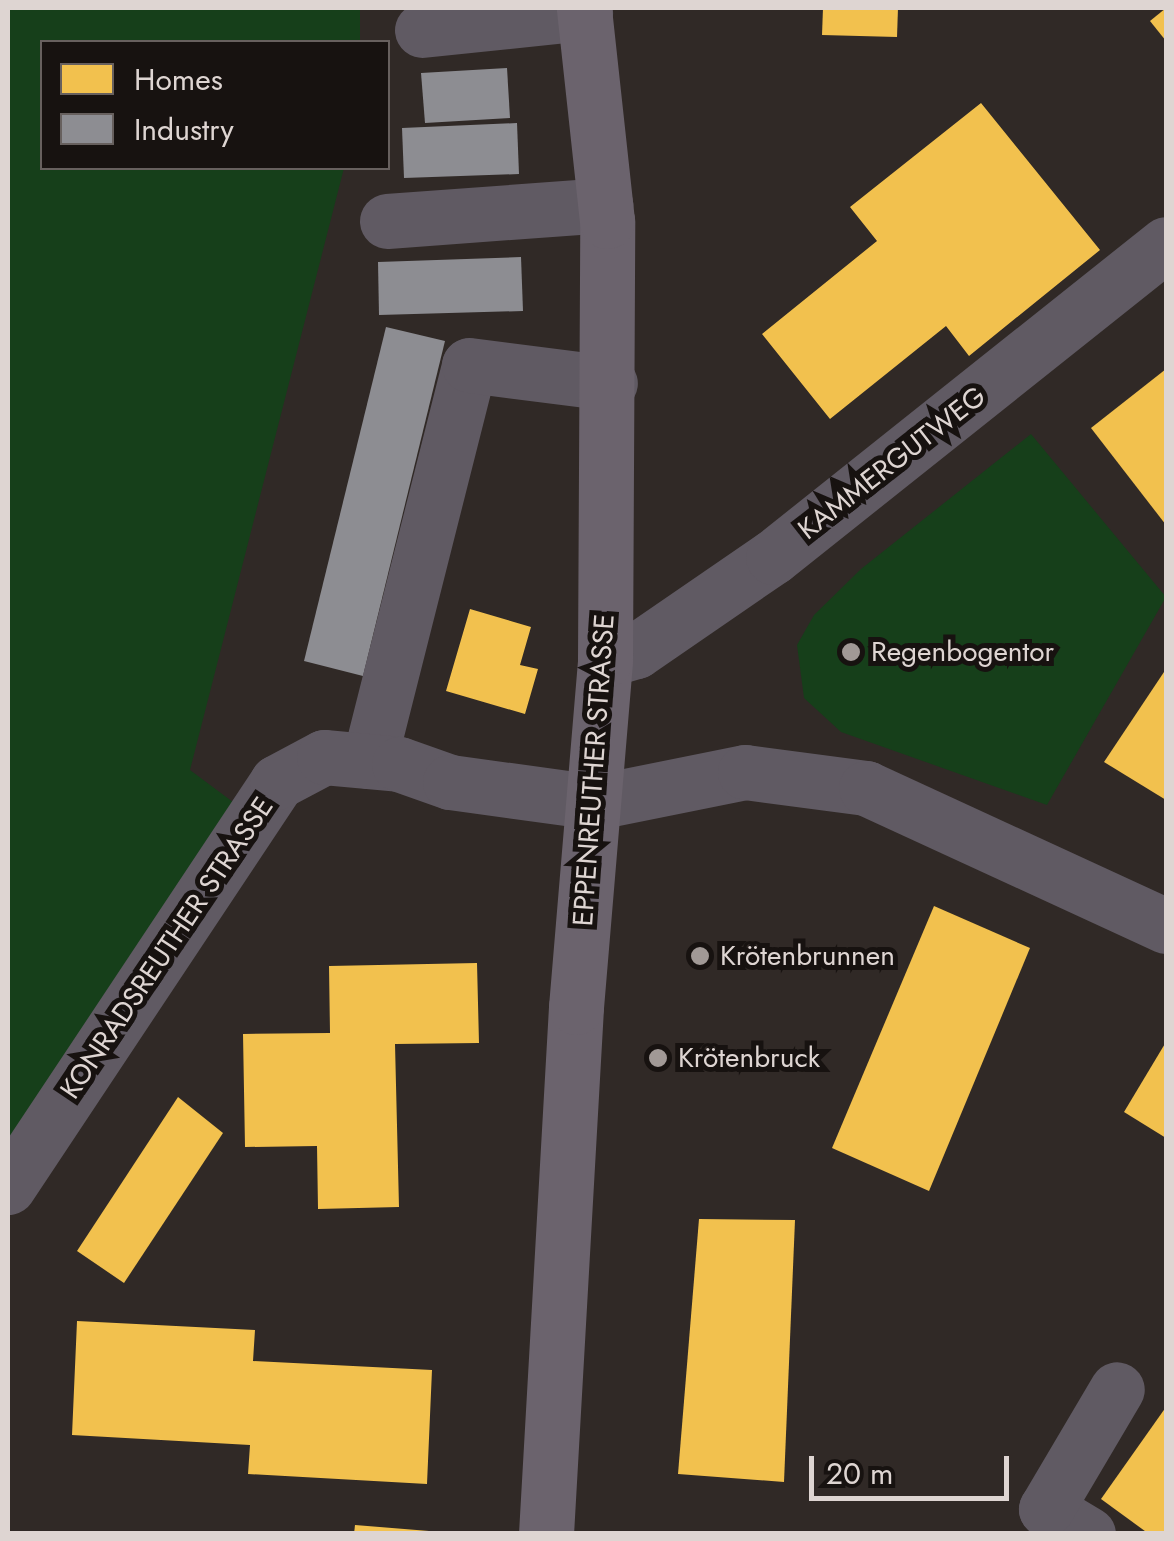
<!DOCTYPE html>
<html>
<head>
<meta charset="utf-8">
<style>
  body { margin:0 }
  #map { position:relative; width:1174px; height:1541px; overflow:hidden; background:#302926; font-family:Jost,sans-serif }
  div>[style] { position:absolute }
  .green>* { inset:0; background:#163f1a }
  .homes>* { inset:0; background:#f2c14e }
  .industry>* { inset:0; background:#8d8d92 }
  .minor>* { height:55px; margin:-27.5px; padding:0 27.5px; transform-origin:27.5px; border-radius:27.5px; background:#605a63 }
  .major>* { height:55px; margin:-27.5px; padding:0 27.5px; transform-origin:27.5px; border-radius:27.5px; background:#6b636d }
  .dots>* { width:28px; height:28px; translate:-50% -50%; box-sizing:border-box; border:5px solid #171210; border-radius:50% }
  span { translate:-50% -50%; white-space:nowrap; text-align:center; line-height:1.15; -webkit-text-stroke:10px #171210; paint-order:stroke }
  .street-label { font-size:28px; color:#ded5d2 }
  .poi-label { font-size:28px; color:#ded5d2 }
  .left { translate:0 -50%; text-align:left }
  .frame { position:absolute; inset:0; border:10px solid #ded5d2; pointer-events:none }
  .legend { position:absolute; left:40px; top:40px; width:350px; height:130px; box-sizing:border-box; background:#171210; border:2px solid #67605e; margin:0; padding:12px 18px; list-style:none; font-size:30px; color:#ded5d2 }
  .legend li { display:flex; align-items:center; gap:20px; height:50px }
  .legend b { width:50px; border:2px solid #67605e }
  .scale { position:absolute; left:809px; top:1456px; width:200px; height:45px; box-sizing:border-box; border:5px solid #ded5d2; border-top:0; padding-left:12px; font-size:30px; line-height:35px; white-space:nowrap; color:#ded5d2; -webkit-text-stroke:8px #171210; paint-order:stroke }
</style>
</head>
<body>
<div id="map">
  <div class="green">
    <div style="clip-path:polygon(8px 8px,360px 8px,360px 42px,42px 42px,42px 168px,344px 168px,190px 770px,241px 808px,8px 1147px)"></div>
    <div style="clip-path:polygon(1031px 434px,1166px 597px,1047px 805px,841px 732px,804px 698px,797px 645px,814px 615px,861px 569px)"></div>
  </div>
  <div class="homes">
    <div style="clip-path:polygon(823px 8px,898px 8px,897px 37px,822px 35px)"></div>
    <div style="clip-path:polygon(1166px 8px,1166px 41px,1150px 21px)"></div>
    <div style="clip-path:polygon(981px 103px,1100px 250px,969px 356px,946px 326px,830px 419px,762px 334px,877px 241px,850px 207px)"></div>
    <div style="clip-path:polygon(1166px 369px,1166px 525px,1091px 428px)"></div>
    <div style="clip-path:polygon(470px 609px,531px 627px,520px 665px,538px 669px,525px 714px,446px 691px)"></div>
    <div style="clip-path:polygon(1166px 669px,1166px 800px,1104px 762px)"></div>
    <div style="clip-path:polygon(934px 906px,1030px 948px,929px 1191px,832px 1148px)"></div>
    <div style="clip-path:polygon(477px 963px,479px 1043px,395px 1044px,399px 1207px,318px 1209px,317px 1146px,245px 1147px,243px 1034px,330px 1033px,329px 966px)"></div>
    <div style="clip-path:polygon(1166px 1042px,1166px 1138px,1124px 1112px)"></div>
    <div style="clip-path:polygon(178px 1097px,223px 1133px,124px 1283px,77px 1251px)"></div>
    <div style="clip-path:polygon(699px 1219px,795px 1220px,784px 1482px,678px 1474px)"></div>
    <div style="clip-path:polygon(77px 1321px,255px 1330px,253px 1361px,432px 1370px,427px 1484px,248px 1474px,250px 1445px,72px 1435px)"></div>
    <div style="clip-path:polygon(1166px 1407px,1166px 1534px,1149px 1534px,1101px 1499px)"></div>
    <div style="clip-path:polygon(355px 1525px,429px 1531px,428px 1534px,354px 1534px)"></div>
  </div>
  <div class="industry">
    <div style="clip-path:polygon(507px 68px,510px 118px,425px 123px,421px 73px)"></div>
    <div style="clip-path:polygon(517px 123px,519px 174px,404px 178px,402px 128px)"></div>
    <div style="clip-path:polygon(521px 257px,523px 311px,379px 315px,378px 262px)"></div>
    <div style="clip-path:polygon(386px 327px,445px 341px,363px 676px,304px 661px)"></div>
  </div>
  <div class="minor">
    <div style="left:422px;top:30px;width:164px;rotate:-6deg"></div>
    <div style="left:387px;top:221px;width:219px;rotate:-4.2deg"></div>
    <div style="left:605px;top:660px;width:32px;rotate:-16deg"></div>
    <div style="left:636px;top:651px;width:166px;rotate:-34.5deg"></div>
    <div style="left:773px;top:557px;width:502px;rotate:-38.54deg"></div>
    <div style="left:369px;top:761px;width:408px;rotate:-75.8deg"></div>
    <div style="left:469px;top:365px;width:142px;rotate:7.3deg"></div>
    <div style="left:8px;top:1187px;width:486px;rotate:-56.4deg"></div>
    <div style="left:277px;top:782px;width:53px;rotate:-28deg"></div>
    <div style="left:324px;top:757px;width:75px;rotate:5.3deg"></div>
    <div style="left:399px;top:764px;width:54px;rotate:19.4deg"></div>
    <div style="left:450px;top:782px;width:147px;rotate:7.8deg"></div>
    <div style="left:596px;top:802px;width:152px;rotate:-11.4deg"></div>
    <div style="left:745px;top:772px;width:122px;rotate:7.5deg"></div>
    <div style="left:866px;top:788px;width:330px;rotate:24.7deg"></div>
    <div style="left:1088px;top:1534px;width:49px;rotate:-149.2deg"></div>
    <div style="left:1046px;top:1509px;width:139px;rotate:-59.4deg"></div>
  </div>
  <div class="major">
    <div style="left:546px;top:1534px;width:528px;rotate:-86.74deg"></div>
    <div style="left:576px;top:1007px;width:348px;rotate:-85.2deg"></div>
    <div style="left:605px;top:660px;width:439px;rotate:-89.7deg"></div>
    <div style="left:607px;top:221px;width:214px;rotate:-96.2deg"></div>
  </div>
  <div class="dots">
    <div style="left:851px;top:652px;background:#a19996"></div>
    <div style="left:700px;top:956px;background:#a19996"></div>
    <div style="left:658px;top:1058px;background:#a19996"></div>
  </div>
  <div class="street-label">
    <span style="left:892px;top:463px;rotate:-38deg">KAMMERGUTWEG</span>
    <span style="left:594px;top:770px;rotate:-86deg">EPPENREUTHER STRASSE</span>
    <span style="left:167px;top:948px;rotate:-56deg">KONRADSREUTHER STRASSE</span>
  </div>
  <div class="poi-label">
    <span class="left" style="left:871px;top:652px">Regenbogentor</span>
    <span class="left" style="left:720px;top:956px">Krötenbrunnen</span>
    <span class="left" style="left:678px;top:1058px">Krötenbruck</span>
  </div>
  <div class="frame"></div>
  <ul class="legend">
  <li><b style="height:28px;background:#f2c14e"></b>Homes</li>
  <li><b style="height:28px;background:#8d8d92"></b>Industry</li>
  </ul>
  <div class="scale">20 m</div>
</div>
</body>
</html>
